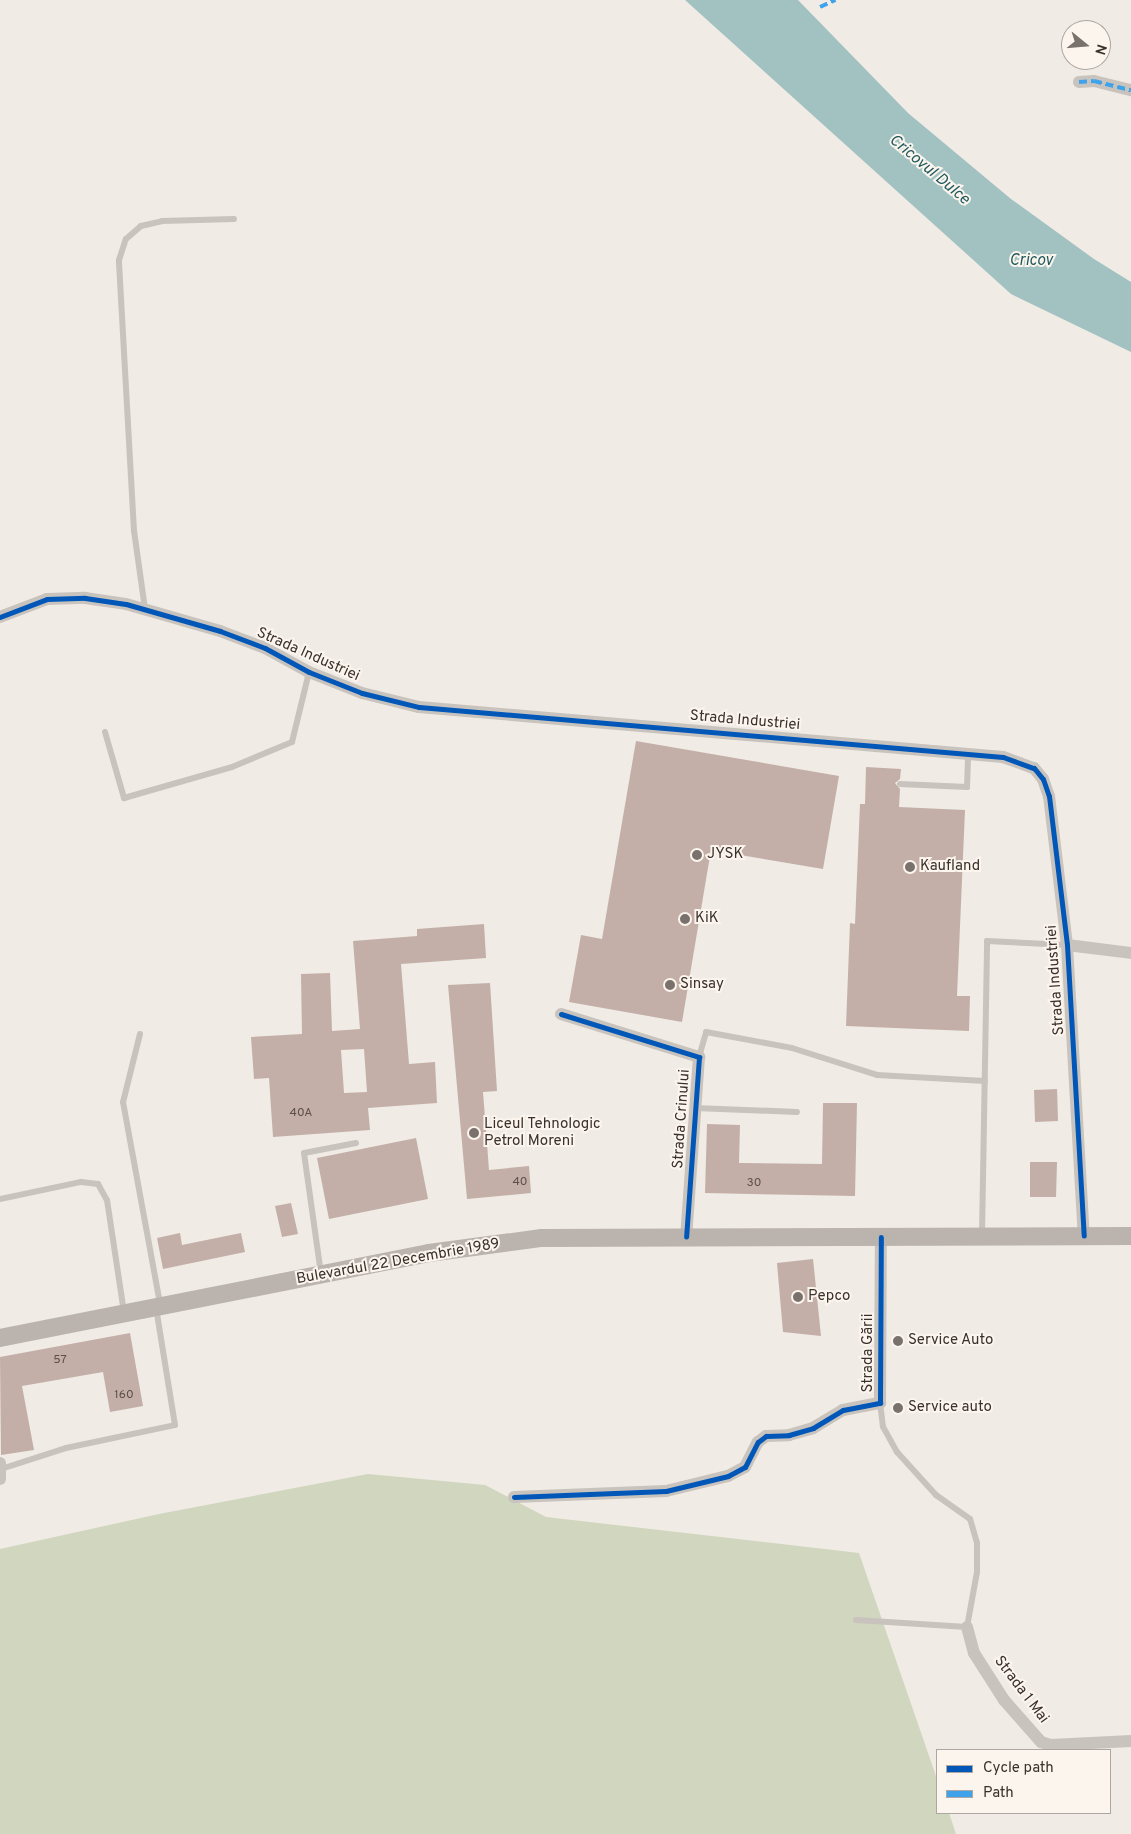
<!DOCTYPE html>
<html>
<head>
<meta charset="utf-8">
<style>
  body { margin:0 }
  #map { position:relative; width:1131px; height:1834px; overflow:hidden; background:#f0ebe5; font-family:Overpass,sans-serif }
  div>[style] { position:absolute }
  .green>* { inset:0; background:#d1d6bf }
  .water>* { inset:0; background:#a1c2c1 }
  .building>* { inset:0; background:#c3afa7 }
  .lane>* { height:6px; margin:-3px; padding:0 3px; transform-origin:3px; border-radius:3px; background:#c9c3be }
  .street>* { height:12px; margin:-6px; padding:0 6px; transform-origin:6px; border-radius:6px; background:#c9c3be }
  .secondary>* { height:18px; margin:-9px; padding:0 9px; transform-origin:9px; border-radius:9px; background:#bab3ae }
  .quiet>* { height:4px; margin-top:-2px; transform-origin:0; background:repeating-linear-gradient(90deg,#3fa3eb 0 8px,transparent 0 12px) }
  .cycleway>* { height:5px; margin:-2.5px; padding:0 2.5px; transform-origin:2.5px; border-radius:2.5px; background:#0057b8 }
  .dots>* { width:14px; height:14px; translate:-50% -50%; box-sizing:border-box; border:2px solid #fbf5ee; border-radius:50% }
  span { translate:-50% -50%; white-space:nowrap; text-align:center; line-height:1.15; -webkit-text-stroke:4px #fbf5ee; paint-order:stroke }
  .number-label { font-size:12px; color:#5d504a }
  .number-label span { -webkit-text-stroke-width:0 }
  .street-label { font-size:15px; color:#3b302b }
  .poi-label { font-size:15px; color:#3b302b }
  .left { translate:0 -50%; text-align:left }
  .water-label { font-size:16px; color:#1f5a5e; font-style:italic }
  .legend { position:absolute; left:936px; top:1749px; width:175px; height:65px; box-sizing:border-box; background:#fbf5ee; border:1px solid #aea6a0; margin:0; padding:6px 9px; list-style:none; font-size:15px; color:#3b302b }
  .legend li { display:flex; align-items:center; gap:10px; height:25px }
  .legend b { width:25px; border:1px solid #aea6a0 }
  .north { position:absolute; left:1061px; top:20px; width:50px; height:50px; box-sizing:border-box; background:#fbf5ee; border:1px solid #aea6a0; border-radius:50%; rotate:107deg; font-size:14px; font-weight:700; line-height:20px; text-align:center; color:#3b302b }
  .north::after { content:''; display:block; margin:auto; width:18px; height:22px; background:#7a716c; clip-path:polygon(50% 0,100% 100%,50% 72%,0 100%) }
</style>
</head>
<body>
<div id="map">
  <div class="green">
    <div style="clip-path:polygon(368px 1474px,485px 1485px,546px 1517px,859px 1553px,937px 1779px,937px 1813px,949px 1813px,956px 1834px,0 1834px,0 1549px,159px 1514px)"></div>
  </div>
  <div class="water">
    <div style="clip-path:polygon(685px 0,798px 0,908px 113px,1011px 199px,1094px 259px,1131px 282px,1131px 352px,1011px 294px)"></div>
  </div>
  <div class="building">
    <div style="clip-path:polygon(636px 741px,839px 776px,823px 869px,711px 850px,682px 1022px,569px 1002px,581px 935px,602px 939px)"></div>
    <div style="clip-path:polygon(866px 767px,901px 769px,900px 779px,895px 783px,900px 789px,899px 807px,965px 810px,957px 996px,970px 996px,969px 1031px,846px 1026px,850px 923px,855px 924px,860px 804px,865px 804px)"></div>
    <div style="clip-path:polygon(evenodd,484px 924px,486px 958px,401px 964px,409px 1064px,435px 1062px,437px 1103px,368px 1108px,370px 1130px,273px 1137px,269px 1078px,254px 1079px,251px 1037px,302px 1034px,301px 974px,330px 973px,332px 1031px,360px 1029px,353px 941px,417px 936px,417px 929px,484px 924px,364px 1049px,367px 1092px,344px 1093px,341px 1050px,364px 1049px)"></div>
    <div style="clip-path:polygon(490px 983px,497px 1091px,483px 1092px,489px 1170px,529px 1166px,531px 1193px,467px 1199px,448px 985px)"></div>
    <div style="clip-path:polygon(1057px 1089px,1058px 1121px,1035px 1122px,1034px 1090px)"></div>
    <div style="clip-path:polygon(823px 1103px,857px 1103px,855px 1196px,705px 1193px,707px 1124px,740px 1125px,739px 1163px,822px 1164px)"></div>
    <div style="clip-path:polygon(416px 1138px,428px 1199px,329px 1219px,317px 1158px)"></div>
    <div style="clip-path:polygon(1030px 1162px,1057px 1162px,1056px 1197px,1030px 1197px)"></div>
    <div style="clip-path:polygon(291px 1203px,298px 1234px,282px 1237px,275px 1206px)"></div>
    <div style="clip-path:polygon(180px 1233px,182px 1245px,241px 1233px,245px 1252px,163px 1269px,157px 1238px)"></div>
    <div style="clip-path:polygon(813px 1259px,821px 1336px,783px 1332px,777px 1263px)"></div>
    <div style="clip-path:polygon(130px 1333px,143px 1406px,110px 1412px,103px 1372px,22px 1386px,34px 1450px,1px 1455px,0 1357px)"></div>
  </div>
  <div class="lane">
    <div style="left:145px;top:609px;width:79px;rotate:-98deg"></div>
    <div style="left:134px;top:531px;width:271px;rotate:-93.2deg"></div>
    <div style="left:119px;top:260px;width:22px;rotate:-72deg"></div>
    <div style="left:126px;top:239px;width:20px;rotate:-41deg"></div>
    <div style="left:141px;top:226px;width:22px;rotate:-13deg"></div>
    <div style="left:162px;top:221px;width:72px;rotate:-1.6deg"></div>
    <div style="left:105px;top:732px;width:69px;rotate:73.9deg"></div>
    <div style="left:124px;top:798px;width:112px;rotate:-16deg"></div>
    <div style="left:232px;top:767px;width:65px;rotate:-22.6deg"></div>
    <div style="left:292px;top:742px;width:72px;rotate:-76.3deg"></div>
    <div style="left:900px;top:784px;width:67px;rotate:2.6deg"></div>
    <div style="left:967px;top:787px;width:34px;rotate:-88deg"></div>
    <div style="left:140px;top:1034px;width:70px;rotate:104deg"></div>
    <div style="left:123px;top:1102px;width:205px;rotate:79.6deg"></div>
    <div style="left:699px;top:1057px;width:26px;rotate:-74deg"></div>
    <div style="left:706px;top:1032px;width:87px;rotate:10.5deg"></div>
    <div style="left:792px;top:1048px;width:89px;rotate:17.6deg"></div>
    <div style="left:877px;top:1075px;width:108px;rotate:3.2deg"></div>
    <div style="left:695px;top:1108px;width:102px;rotate:2.2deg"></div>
    <div style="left:0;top:1199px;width:83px;rotate:-11.9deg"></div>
    <div style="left:81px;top:1182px;width:17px;rotate:7deg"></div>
    <div style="left:98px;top:1184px;width:18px;rotate:61deg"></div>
    <div style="left:107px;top:1200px;width:114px;rotate:81.4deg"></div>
    <div style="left:982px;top:1235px;width:294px;rotate:-89deg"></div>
    <div style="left:987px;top:941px;width:80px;rotate:2.9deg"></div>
    <div style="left:321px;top:1274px;width:122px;rotate:-98deg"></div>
    <div style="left:304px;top:1153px;width:53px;rotate:-10.9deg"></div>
    <div style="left:1px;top:1469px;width:68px;rotate:-17.9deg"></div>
    <div style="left:66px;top:1448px;width:111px;rotate:-11.9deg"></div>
    <div style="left:175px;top:1425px;width:119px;rotate:-99.2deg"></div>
    <div style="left:856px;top:1620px;width:111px;rotate:3.6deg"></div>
    <div style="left:967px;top:1627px;width:56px;rotate:-79.7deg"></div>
    <div style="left:977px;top:1572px;width:29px;rotate:-90deg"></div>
    <div style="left:977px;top:1543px;width:25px;rotate:-106deg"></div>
    <div style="left:970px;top:1519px;width:42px;rotate:-144.8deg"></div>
    <div style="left:936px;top:1495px;width:58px;rotate:-132.2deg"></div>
    <div style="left:897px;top:1452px;width:29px;rotate:-119deg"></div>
    <div style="left:883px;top:1427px;width:24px;rotate:-97deg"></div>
  </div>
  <div class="street">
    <div style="left:1079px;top:82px;width:15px;rotate:-4deg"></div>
    <div style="left:1094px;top:81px;width:38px;rotate:14deg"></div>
    <div style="left:0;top:617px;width:50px;rotate:-21deg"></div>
    <div style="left:47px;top:599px;width:38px;rotate:-2deg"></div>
    <div style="left:85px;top:598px;width:41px;rotate:8.3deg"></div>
    <div style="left:126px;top:604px;width:98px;rotate:16deg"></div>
    <div style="left:220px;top:631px;width:48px;rotate:20.7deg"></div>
    <div style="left:265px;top:648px;width:50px;rotate:28.6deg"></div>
    <div style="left:309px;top:672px;width:57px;rotate:21.6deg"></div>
    <div style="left:362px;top:693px;width:59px;rotate:13.8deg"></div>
    <div style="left:419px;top:707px;width:586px;rotate:4.89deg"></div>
    <div style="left:1003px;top:757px;width:33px;rotate:20deg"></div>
    <div style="left:1034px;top:768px;width:14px;rotate:51deg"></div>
    <div style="left:1043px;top:779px;width:18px;rotate:71deg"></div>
    <div style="left:1049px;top:796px;width:150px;rotate:83.1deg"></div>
    <div style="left:1067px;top:945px;width:291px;rotate:86.7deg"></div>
    <div style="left:1067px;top:945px;width:64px;rotate:7.1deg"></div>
    <div style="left:561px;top:1014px;width:145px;rotate:17.3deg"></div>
    <div style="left:699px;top:1057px;width:180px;rotate:94.1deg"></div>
    <div style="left:0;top:1463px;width:16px;rotate:90deg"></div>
    <div style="left:514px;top:1497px;width:152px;rotate:-2.3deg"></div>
    <div style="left:666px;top:1491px;width:64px;rotate:-13.6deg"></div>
    <div style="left:728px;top:1476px;width:19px;rotate:-28deg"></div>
    <div style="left:745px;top:1467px;width:28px;rotate:-63deg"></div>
    <div style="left:758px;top:1442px;width:10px;rotate:-37deg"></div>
    <div style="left:766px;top:1436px;width:23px;rotate:-2deg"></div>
    <div style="left:789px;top:1435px;width:25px;rotate:-16deg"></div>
    <div style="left:813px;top:1428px;width:35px;rotate:-31deg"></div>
    <div style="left:843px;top:1410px;width:38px;rotate:-11deg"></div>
    <div style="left:880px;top:1403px;width:166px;rotate:-89.7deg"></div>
    <div style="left:967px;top:1627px;width:27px;rotate:75deg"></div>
    <div style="left:974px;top:1653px;width:56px;rotate:57.4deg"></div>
    <div style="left:1004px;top:1700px;width:56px;rotate:48.6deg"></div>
    <div style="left:1041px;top:1742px;width:10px;rotate:17deg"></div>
    <div style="left:1051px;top:1745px;width:80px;rotate:-2.9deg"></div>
  </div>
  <div class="secondary">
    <div style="left:0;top:1338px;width:437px;rotate:-11.2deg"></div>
    <div style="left:429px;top:1253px;width:114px;rotate:-7.6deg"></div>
    <div style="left:542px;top:1238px;width:589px;rotate:-0.19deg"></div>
  </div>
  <div class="quiet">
    <div style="left:820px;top:7px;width:17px;rotate:-25deg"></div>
    <div style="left:1079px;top:82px;width:15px;rotate:-4deg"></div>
    <div style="left:1094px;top:81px;width:38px;rotate:14deg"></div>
  </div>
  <div class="cycleway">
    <div style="left:0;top:617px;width:50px;rotate:-21deg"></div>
    <div style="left:47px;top:599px;width:38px;rotate:-2deg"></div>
    <div style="left:85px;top:598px;width:41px;rotate:8.3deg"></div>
    <div style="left:126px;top:604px;width:98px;rotate:16deg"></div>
    <div style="left:220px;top:631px;width:48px;rotate:20.7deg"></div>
    <div style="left:265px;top:648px;width:50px;rotate:28.6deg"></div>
    <div style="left:309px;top:672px;width:57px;rotate:21.6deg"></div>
    <div style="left:362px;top:693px;width:59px;rotate:13.8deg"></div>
    <div style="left:419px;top:707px;width:586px;rotate:4.89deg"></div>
    <div style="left:1003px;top:757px;width:33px;rotate:20deg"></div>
    <div style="left:1034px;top:768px;width:14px;rotate:51deg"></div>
    <div style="left:1043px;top:779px;width:18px;rotate:71deg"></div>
    <div style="left:1049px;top:796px;width:150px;rotate:83.1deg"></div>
    <div style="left:1067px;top:945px;width:291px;rotate:86.7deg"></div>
    <div style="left:561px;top:1014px;width:145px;rotate:17.3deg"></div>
    <div style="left:699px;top:1057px;width:180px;rotate:94.1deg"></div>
    <div style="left:514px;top:1497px;width:152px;rotate:-2.3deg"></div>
    <div style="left:666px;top:1491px;width:64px;rotate:-13.6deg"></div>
    <div style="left:728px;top:1476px;width:19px;rotate:-28deg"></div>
    <div style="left:745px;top:1467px;width:28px;rotate:-63deg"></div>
    <div style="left:758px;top:1442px;width:10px;rotate:-37deg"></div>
    <div style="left:766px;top:1436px;width:23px;rotate:-2deg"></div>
    <div style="left:789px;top:1435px;width:25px;rotate:-16deg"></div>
    <div style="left:813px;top:1428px;width:35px;rotate:-31deg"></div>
    <div style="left:843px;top:1410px;width:38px;rotate:-11deg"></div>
    <div style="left:880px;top:1403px;width:166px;rotate:-89.7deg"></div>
  </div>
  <div class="dots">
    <div style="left:697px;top:855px;background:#7a716c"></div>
    <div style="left:910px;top:867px;background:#7a716c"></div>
    <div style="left:685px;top:919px;background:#7a716c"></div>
    <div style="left:670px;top:985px;background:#7a716c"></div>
    <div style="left:474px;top:1133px;background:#7a716c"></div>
    <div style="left:798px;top:1297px;background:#7a716c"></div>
    <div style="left:898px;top:1341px;background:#7a716c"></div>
    <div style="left:898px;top:1408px;background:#7a716c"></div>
  </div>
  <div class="number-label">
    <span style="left:301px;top:1114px">40A</span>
    <span style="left:520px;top:1183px">40</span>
    <span style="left:754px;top:1184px">30</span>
    <span style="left:60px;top:1361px">57</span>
    <span style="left:124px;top:1396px">160</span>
  </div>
  <div class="street-label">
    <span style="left:308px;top:655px;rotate:24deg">Strada Industriei</span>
    <span style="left:745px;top:721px;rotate:5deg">Strada Industriei</span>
    <span style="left:1056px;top:980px;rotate:-94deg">Strada Industriei</span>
    <span style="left:682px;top:1119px;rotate:-86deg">Strada Crinului</span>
    <span style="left:398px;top:1262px;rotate:-10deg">Bulevardul 22 Decembrie 1989</span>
    <span style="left:869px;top:1353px;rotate:-90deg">Strada Gării</span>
    <span style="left:1021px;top:1690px;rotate:53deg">Strada 1 Mai</span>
  </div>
  <div class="poi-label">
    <span class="left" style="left:707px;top:855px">JYSK</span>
    <span class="left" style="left:920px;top:867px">Kaufland</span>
    <span class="left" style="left:695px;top:919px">KiK</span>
    <span class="left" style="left:680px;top:985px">Sinsay</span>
    <span class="left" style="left:484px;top:1133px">Liceul Tehnologic<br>Petrol Moreni</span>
    <span class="left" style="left:808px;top:1297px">Pepco</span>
    <span class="left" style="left:908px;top:1341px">Service Auto</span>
    <span class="left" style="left:908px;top:1408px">Service auto</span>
  </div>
  <div class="water-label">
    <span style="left:929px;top:170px;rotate:40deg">Cricovul Dulce</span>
    <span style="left:1031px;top:261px">Cricov</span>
  </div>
  <ul class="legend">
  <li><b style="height:6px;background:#0057b8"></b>Cycle path</li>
  <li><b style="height:6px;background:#3fa3eb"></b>Path</li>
  </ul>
  <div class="north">N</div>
</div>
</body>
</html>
